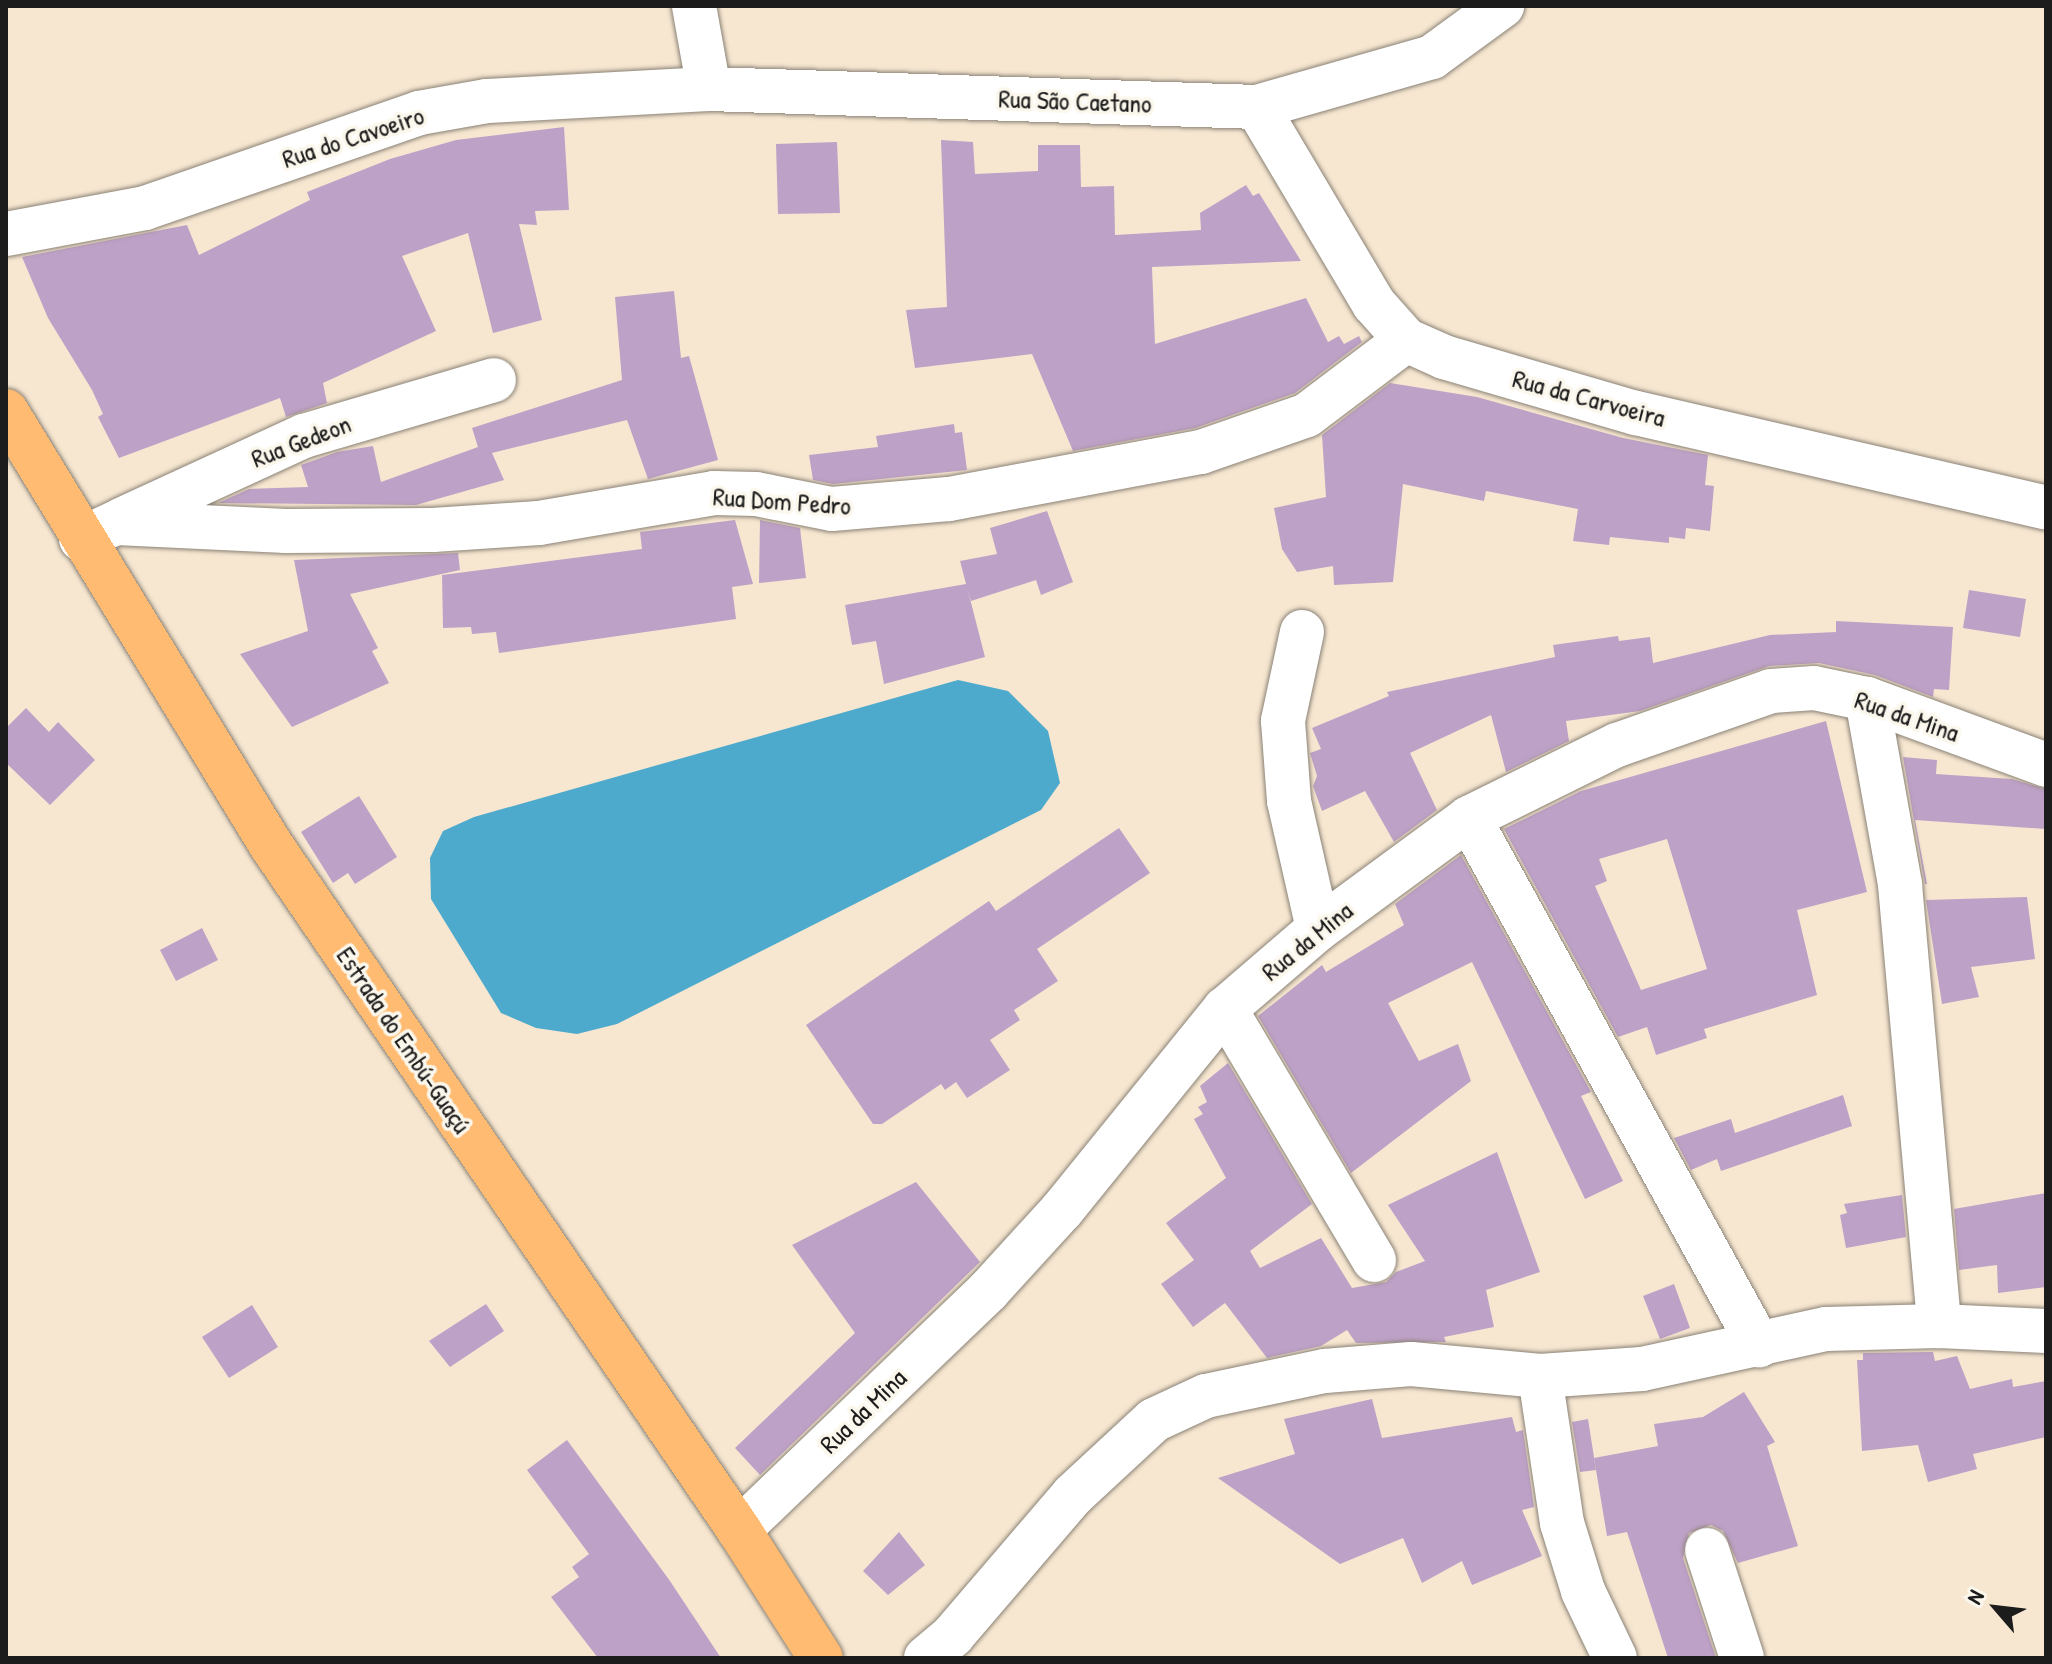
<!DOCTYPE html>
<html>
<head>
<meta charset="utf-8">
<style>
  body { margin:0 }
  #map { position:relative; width:2052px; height:1664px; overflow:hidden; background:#f7e7d1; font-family:"Patrick Hand",sans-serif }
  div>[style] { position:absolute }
  .water>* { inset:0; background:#4eaacc }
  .building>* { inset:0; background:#bea1c7 }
  .roads { filter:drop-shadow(0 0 2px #8a8276) drop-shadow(0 0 2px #8a8276) }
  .minor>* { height:44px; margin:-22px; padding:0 22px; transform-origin:22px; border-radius:22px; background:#fff }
  .major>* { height:44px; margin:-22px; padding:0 22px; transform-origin:22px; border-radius:22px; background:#ffbb71 }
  span { translate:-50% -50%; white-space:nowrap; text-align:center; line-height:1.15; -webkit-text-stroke:7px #fbf7ec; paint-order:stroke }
  .street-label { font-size:26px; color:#1c1c1c }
  .frame { position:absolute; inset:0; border:8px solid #1c1c1c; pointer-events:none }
  .north { position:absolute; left:1956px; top:1568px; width:80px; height:80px; -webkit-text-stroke:6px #fbf7ec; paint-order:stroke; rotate:298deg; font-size:22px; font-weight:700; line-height:32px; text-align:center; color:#1c1c1c }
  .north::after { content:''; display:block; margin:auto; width:28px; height:36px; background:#1c1c1c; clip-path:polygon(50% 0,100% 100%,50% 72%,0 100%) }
</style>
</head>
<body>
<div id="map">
  <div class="water">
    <div style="clip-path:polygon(958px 680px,1008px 691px,1048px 731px,1060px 783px,1041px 810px,617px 1024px,577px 1034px,536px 1028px,501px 1013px,431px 899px,430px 858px,443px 831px,474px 817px)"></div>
  </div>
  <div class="building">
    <div style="clip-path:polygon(564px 127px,569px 210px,535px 211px,537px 225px,519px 224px,542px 320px,493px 333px,468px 233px,402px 256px,436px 331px,323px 383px,327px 403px,286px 417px,280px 398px,119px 458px,98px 417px,103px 414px,92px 390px,48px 318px,22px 257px,187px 225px,199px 255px,310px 200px,307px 192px,390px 159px,456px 140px)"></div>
    <div style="clip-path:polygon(941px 140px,973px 142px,975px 174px,1038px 171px,1038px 145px,1080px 145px,1081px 187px,1114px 186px,1115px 235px,1201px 230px,1200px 213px,1246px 185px,1253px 196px,1259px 193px,1301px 261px,1152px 267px,1155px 344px,1306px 298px,1328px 342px,1339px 336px,1344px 344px,1359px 336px,1362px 342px,1295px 393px,1195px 428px,1073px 451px,1032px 354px,915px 368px,906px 310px,947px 307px)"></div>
    <div style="clip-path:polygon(837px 142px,840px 213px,778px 214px,776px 144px)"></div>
    <div style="clip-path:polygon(674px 291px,681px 358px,689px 356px,718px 460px,648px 479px,627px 420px,492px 453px,504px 480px,416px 505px,218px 503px,249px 489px,308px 487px,301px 465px,337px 452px,373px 446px,381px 482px,478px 447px,472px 428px,622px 380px,615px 297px)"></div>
    <div style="clip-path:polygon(1390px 383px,1477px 397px,1623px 438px,1708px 455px,1705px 485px,1714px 486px,1710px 531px,1686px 528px,1685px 539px,1669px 537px,1669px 543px,1610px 537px,1609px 545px,1573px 541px,1578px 509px,1486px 491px,1484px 501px,1403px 484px,1393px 582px,1334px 585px,1333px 566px,1297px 572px,1282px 549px,1274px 508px,1326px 497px,1322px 435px)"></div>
    <div style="clip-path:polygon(954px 424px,955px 433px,962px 432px,967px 470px,833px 484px,813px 480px,809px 455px,878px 447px,876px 436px)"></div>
    <div style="clip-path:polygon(1047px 511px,1073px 582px,1041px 595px,1036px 580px,971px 601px,968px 591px,985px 657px,884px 684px,876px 641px,852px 645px,845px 605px,966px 584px,960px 561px,997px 554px,990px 528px)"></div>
    <div style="clip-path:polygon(735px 520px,753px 584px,732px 587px,736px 619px,499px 653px,496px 632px,472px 634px,471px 627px,443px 628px,442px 575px,642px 549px,640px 532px)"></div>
    <div style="clip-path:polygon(760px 520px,800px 528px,806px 578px,759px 583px)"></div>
    <div style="clip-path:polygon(458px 553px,460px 570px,350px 594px,378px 648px,372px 651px,389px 683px,292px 727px,240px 654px,308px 631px,294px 560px)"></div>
    <div style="clip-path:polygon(1969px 590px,2026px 599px,2020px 637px,1963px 628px)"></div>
    <div style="clip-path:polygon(1836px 621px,1953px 627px,1949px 690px,1934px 689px,1933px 697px,1875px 675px,1819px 663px,1769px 666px,1640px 711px,1566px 721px,1569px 741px,1506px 772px,1491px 715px,1410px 753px,1437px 810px,1394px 842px,1365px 791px,1322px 811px,1313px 786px,1317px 776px,1310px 753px,1321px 749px,1312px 728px,1389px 696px,1387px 692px,1555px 657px,1553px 645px,1618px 636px,1619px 641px,1650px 637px,1653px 663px,1770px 635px,1836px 632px)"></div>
    <div style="clip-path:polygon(26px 708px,49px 732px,58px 722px,95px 760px,50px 805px,6px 763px,6px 728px)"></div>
    <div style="clip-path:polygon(evenodd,1826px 721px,1867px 892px,1797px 910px,1817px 995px,1704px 1029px,1707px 1038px,1656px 1055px,1647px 1027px,1618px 1037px,1504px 829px,1581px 791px,1826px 721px,1667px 839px,1707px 969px,1641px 990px,1595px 886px,1607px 881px,1599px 859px,1667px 839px)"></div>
    <div style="clip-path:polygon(1903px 757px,1937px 760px,1936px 774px,2012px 779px,2046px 789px,2046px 829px,1915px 820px,1927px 884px,1925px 884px)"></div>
    <div style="clip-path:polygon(359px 796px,397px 857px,355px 884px,348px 873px,333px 883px,301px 832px)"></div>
    <div style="clip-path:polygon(1119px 828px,1150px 873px,1037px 949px,1058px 981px,1014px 1010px,1020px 1020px,990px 1040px,1010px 1070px,967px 1098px,956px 1082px,945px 1090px,941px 1084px,882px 1124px,873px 1124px,806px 1025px,989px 901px,996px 911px)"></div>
    <div style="clip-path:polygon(1461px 855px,1591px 1092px,1581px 1096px,1623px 1181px,1585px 1199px,1472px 962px,1388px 1003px,1419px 1061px,1458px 1044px,1471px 1081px,1351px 1173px,1258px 1016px,1322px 965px,1326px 972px,1404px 925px,1395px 904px)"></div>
    <div style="clip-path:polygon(2027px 897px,2035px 959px,1971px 967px,1979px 997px,1942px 1004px,1926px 900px)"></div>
    <div style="clip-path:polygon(202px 928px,218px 960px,176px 981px,160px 950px)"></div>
    <div style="clip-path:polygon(1228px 1063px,1312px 1204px,1250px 1251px,1260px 1268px,1321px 1238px,1352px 1288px,1386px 1282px,1396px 1272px,1425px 1261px,1388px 1205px,1497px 1152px,1540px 1272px,1486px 1290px,1494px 1327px,1444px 1337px,1446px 1342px,1356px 1343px,1347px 1330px,1321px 1346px,1267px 1358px,1225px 1303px,1193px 1327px,1161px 1284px,1194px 1260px,1166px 1223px,1226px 1178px,1194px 1119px,1203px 1114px,1198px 1107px,1207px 1102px,1200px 1086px)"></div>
    <div style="clip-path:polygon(1843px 1095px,1852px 1126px,1721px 1171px,1717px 1159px,1691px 1170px,1674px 1138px,1731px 1119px,1735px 1133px)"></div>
    <div style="clip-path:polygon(916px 1182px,980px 1262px,760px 1475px,735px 1448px,855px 1333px,792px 1245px)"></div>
    <div style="clip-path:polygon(2046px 1193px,2046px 1287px,1998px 1293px,1997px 1265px,1959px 1270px,1954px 1209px)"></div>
    <div style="clip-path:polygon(1902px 1195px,1906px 1237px,1846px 1248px,1840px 1215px,1847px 1213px,1844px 1204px)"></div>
    <div style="clip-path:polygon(1674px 1284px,1690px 1328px,1660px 1339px,1643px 1296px)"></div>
    <div style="clip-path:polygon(486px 1304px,504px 1331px,450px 1367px,429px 1341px)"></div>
    <div style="clip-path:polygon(252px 1305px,278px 1347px,229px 1378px,202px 1337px)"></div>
    <div style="clip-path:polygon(1933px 1352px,1935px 1361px,1957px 1356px,1970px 1389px,2012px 1379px,2013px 1387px,2046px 1381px,2046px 1437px,1973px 1454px,1977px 1469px,1928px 1482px,1918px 1445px,1862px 1451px,1857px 1360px,1863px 1360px,1863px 1353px)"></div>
    <div style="clip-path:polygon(1744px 1392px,1775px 1442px,1767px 1446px,1798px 1546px,1738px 1563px,1723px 1531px,1711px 1525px,1689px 1533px,1683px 1558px,1716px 1658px,1668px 1658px,1627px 1532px,1607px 1536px,1594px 1458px,1658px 1446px,1654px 1424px,1703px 1417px)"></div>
    <div style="clip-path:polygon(1372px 1399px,1382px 1438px,1512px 1417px,1516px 1432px,1523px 1430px,1534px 1507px,1522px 1510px,1542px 1556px,1472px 1585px,1462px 1561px,1422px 1583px,1403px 1538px,1340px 1564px,1218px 1478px,1295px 1454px,1284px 1419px)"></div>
    <div style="clip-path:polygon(1588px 1419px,1596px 1470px,1580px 1472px,1572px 1422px)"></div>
    <div style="clip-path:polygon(567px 1440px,670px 1581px,721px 1658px,598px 1658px,551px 1597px,579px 1577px,572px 1567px,589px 1554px,527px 1470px)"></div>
    <div style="clip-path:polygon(899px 1532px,925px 1565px,888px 1595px,863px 1571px)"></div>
  </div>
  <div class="roads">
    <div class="minor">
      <div style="left:694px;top:6px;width:84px;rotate:79.8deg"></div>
      <div style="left:709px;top:89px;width:548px;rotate:1.88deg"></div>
      <div style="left:1257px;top:107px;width:182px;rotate:-15.9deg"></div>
      <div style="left:1432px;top:57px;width:87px;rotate:-36.1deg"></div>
      <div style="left:1257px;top:107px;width:229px;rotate:59.3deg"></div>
      <div style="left:1374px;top:304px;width:48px;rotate:48.4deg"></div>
      <div style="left:1406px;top:340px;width:42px;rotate:24.1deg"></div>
      <div style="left:1444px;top:357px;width:200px;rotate:16.3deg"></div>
      <div style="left:1636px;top:413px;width:421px;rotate:13deg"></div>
      <div style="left:6px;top:234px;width:141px;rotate:-10.6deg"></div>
      <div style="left:145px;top:208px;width:290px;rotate:-19.1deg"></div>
      <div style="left:419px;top:113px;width:69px;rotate:-10deg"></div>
      <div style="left:487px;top:101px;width:222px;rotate:-3.1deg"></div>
      <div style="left:121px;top:520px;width:201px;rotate:-24.7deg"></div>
      <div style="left:304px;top:436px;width:198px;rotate:-16.4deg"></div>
      <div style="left:81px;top:539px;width:38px;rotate:-25deg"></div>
      <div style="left:116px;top:523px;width:170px;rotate:2.7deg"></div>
      <div style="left:286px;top:531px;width:147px;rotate:-0.4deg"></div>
      <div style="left:433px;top:530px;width:106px;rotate:-3.8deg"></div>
      <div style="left:539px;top:523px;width:178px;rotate:-9.7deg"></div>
      <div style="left:714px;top:493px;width:42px;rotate:1.4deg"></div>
      <div style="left:756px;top:494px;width:77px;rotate:11.2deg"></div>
      <div style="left:832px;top:509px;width:117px;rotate:-4.9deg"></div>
      <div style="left:949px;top:499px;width:256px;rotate:-10.6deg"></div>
      <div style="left:1201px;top:452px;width:112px;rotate:-19.2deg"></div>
      <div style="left:1307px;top:415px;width:124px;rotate:-37.1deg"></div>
      <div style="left:1302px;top:632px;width:91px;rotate:102.1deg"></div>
      <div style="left:1283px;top:721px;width:80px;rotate:85.7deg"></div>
      <div style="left:1289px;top:801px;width:131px;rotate:77.2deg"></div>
      <div style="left:1867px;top:699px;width:189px;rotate:79.9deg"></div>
      <div style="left:1900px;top:885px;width:443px;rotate:84.9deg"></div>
      <div style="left:1469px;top:818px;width:602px;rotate:61.18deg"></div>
      <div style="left:1225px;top:1009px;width:292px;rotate:59.3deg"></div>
      <div style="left:1540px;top:1376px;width:149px;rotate:81.5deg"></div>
      <div style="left:1562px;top:1523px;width:71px;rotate:72.8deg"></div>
      <div style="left:1583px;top:1591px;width:74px;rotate:64.5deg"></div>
      <div style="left:739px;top:1530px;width:345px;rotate:-43.8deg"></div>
      <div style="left:988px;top:1291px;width:110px;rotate:-47.6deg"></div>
      <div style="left:1062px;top:1210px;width:259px;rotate:-51deg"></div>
      <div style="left:1225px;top:1009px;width:123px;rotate:-40.7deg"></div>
      <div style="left:1318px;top:929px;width:187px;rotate:-36.3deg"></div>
      <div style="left:1469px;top:818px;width:165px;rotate:-26.3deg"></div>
      <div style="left:1617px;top:745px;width:163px;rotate:-19.3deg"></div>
      <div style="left:1771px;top:691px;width:43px;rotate:-4deg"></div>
      <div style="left:1814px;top:688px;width:54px;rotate:11.7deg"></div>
      <div style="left:1867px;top:699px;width:191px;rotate:20.2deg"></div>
      <div style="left:1707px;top:1550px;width:114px;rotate:72deg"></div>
      <div style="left:926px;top:1658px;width:35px;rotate:-40deg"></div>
      <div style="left:953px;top:1635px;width:184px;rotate:-49.4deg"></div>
      <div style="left:1073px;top:1495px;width:110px;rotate:-42.8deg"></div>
      <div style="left:1154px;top:1420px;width:57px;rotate:-24.8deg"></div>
      <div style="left:1206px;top:1396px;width:122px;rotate:-11.9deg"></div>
      <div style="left:1325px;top:1371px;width:86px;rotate:-4.7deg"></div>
      <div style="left:1411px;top:1364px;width:130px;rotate:5.3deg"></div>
      <div style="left:1540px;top:1376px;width:102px;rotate:-3.9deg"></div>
      <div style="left:1642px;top:1369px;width:188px;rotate:-12.3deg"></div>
      <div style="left:1826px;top:1329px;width:113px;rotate:-1.5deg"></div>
      <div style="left:1939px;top:1326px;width:107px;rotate:2.7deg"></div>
    </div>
    <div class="major">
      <div style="left:6px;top:411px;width:509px;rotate:58.59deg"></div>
      <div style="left:271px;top:845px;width:830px;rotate:55.66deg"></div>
      <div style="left:739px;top:1530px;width:152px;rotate:57.4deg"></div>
    </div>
  </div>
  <div class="street-label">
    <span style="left:1075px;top:101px;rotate:2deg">Rua São Caetano</span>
    <span style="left:353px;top:137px;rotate:-18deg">Rua do Cavoeiro</span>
    <span style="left:1589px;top:398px;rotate:15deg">Rua da Carvoeira</span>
    <span style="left:301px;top:441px;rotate:-21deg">Rua Gedeon</span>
    <span style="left:782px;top:501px;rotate:4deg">Rua Dom Pedro</span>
    <span style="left:1907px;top:716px;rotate:19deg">Rua da Mina</span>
    <span style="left:1307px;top:941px;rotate:-39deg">Rua da Mina</span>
    <span style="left:404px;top:1040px;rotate:56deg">Estrada do Embú-Guaçú</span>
    <span style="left:863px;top:1411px;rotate:-44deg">Rua da Mina</span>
  </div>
  <div class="frame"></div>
  <div class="north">N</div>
</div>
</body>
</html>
